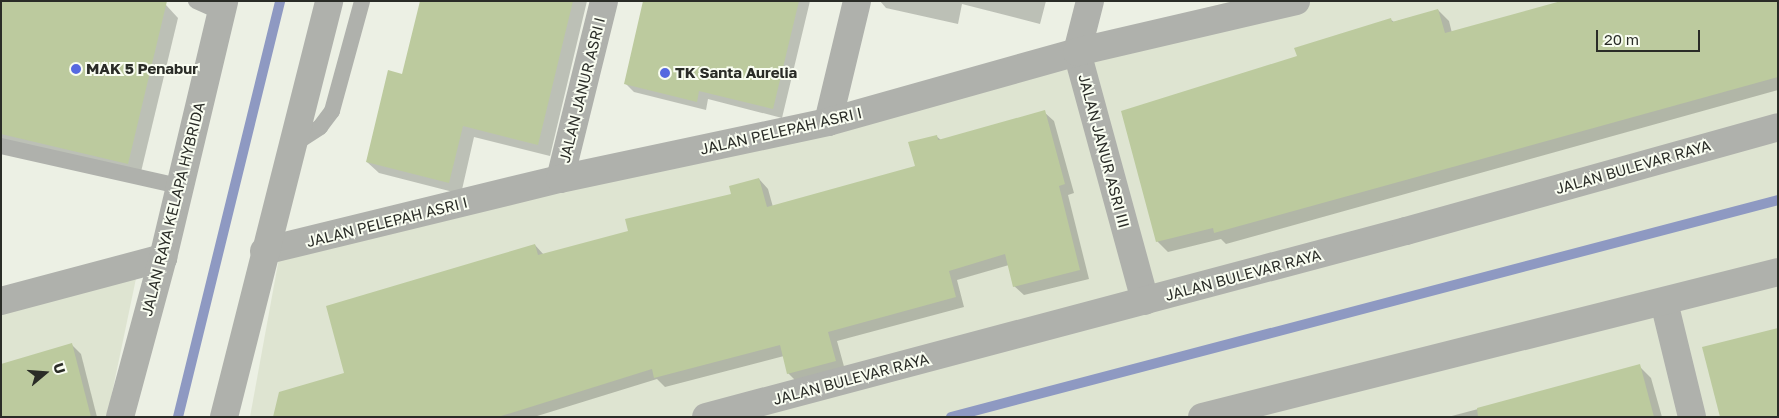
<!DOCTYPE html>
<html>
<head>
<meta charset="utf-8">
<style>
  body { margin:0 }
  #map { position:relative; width:1779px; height:418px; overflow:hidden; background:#ecf0e4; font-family:"Golos Text",sans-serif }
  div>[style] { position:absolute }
  .built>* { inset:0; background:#dee4d1 }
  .shadow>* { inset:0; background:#0003 }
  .stream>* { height:10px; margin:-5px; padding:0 5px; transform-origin:5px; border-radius:5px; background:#8e99c2 }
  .building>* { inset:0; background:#bcca9e }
  .lane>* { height:16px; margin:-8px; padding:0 8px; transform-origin:8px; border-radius:8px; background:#afb1ac }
  .street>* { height:28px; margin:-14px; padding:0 14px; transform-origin:14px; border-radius:14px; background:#afb1ac }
  .dots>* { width:14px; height:14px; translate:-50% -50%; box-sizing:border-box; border:2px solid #f9fdf1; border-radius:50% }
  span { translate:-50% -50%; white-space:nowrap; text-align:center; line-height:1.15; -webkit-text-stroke:4px #f9fdf1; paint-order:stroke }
  .poi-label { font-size:15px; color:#2a2c27; font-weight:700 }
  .left { translate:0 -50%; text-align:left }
  .street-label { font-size:15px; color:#2a2c27 }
  .frame { position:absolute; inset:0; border:2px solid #2a2c27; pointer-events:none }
  .north { position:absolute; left:20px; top:348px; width:50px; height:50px; -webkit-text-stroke:4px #f9fdf1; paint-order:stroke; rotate:72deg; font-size:14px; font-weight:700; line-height:20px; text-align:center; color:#2a2c27 }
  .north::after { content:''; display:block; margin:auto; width:18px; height:22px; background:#2a2c27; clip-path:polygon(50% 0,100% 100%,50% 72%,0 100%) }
  .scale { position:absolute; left:1596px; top:30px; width:104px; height:22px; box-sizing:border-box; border:2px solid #2a2c27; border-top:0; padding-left:6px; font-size:15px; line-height:18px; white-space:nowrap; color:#2a2c27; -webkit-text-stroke:4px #f9fdf1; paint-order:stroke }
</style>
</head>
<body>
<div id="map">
  <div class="built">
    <div style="clip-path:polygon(1232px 1px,1778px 1px,1778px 417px,250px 417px,279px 258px)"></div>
    <div style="clip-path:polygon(138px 269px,107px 417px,1px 417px,1px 306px)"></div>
  </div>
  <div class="shadow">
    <div style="clip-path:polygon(1px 1px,166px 5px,178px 18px,140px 176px,1px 142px)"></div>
    <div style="clip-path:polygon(421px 1px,587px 1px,550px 156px,474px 137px,461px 194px,379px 173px,367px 162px,403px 76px)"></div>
    <div style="clip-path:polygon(644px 1px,810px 1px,782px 118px,708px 99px,706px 110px,634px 92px,625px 83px)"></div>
    <div style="clip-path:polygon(880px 1px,1046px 1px,1040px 24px,962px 4px,958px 24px,886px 8px)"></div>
    <div style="clip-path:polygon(1778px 1px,1778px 90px,1226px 244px,1221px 239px,1168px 252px,1157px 241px,1299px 57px,1390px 19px,1394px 22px,1438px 10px,1449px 21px,1452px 33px)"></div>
    <div style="clip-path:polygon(1044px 112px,1054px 121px,1074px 193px,1068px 195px,1089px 279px,1024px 295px,1014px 286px,1009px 265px,957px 280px,964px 307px,837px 341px,845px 370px,798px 383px,788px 373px,784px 356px,665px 387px,657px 379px,534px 417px,274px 417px,346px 374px,535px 245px,544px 255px,629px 232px,732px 195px,759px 179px,768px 189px,773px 207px,916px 167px,936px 136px,941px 140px)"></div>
    <div style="clip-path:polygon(71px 344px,81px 354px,97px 417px,1px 417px)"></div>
    <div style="clip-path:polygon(1639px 366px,1651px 378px,1662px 417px,1448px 417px)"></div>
  </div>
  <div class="stream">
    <div style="left:178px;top:417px;width:428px;rotate:-76.2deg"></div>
    <div style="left:951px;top:417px;width:855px;rotate:-14.7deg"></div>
  </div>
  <div class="building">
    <div style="clip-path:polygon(1px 1px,167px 1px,128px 164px,1px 134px)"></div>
    <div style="clip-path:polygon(420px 1px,573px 1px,538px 145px,463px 126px,449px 183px,366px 162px,388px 70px,402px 74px)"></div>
    <div style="clip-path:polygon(643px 1px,799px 1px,773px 109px,699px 91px,697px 102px,624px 84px)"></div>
    <div style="clip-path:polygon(1561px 1px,1778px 1px,1778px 77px,1214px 233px,1213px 228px,1156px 242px,1121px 111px,1297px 56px,1294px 48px,1391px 18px,1392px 22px,1438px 9px,1445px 33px)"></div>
    <div style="clip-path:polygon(1045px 110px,1065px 184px,1059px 186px,1080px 270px,1013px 287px,1005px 254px,949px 271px,956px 297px,828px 332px,836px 361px,787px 374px,780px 345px,654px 378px,652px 369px,498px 417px,273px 417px,279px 392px,344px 373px,326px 306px,535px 244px,538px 255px,628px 231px,625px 219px,731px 194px,729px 186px,759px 178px,767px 207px,915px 166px,908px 142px,937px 135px,938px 140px)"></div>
    <div style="clip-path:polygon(1778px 328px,1778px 417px,1720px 417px,1702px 347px)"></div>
    <div style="clip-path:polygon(72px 343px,91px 417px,1px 417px,1px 364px)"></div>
    <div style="clip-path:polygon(1640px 364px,1654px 417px,1478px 417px,1477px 408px)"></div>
  </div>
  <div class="lane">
    <div style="left:196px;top:1px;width:27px;rotate:24deg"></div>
    <div style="left:1px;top:146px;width:181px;rotate:12.7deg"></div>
    <div style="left:291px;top:146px;width:35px;rotate:-33deg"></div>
    <div style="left:320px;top:127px;width:20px;rotate:-53deg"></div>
    <div style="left:332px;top:111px;width:114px;rotate:-74.7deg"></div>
  </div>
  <div class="street">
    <div style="left:1090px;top:1px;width:53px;rotate:104.3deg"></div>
    <div style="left:1077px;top:52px;width:258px;rotate:74.7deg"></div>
    <div style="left:828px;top:122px;width:124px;rotate:-76.5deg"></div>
    <div style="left:560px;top:179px;width:183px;rotate:-76.1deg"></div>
    <div style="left:264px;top:251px;width:305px;rotate:-13.7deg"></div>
    <div style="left:560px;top:179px;width:274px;rotate:-12deg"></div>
    <div style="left:828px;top:122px;width:259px;rotate:-15.7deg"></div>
    <div style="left:1077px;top:52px;width:225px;rotate:-13.1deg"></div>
    <div style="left:1px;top:301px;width:168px;rotate:-14.9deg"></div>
    <div style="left:1664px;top:302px;width:118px;rotate:76.3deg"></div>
    <div style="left:120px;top:417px;width:165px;rotate:-74.9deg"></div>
    <div style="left:163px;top:258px;width:264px;rotate:-76.6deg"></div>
    <div style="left:224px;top:417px;width:429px;rotate:-75.8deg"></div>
    <div style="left:706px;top:417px;width:724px;rotate:-14.88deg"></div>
    <div style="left:1406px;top:231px;width:386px;rotate:-15.6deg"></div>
    <div style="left:1202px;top:417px;width:594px;rotate:-14.13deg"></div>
  </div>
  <div class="dots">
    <div style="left:76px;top:69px;background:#5669e0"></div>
    <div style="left:665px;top:73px;background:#5669e0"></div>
  </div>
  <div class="poi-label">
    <span class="left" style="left:86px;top:69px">MAK 5 Penabur</span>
    <span class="left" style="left:675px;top:73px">TK Santa Aurelia</span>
  </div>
  <div class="street-label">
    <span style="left:582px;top:90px;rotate:-76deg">JALAN JANUR ASRI I</span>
    <span style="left:781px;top:131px;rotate:-13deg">JALAN PELEPAH ASRI I</span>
    <span style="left:1104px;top:151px;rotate:75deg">JALAN JANUR ASRI III</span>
    <span style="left:1633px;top:167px;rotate:-16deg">JALAN BULEVAR RAYA</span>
    <span style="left:173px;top:209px;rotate:-76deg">JALAN RAYA KELAPA HYBRIDA</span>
    <span style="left:387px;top:222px;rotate:-14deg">JALAN PELEPAH ASRI I</span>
    <span style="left:1243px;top:275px;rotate:-15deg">JALAN BULEVAR RAYA</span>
    <span style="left:851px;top:379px;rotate:-15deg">JALAN BULEVAR RAYA</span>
  </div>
  <div class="frame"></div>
  <div class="north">U</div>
  <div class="scale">20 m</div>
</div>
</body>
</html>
